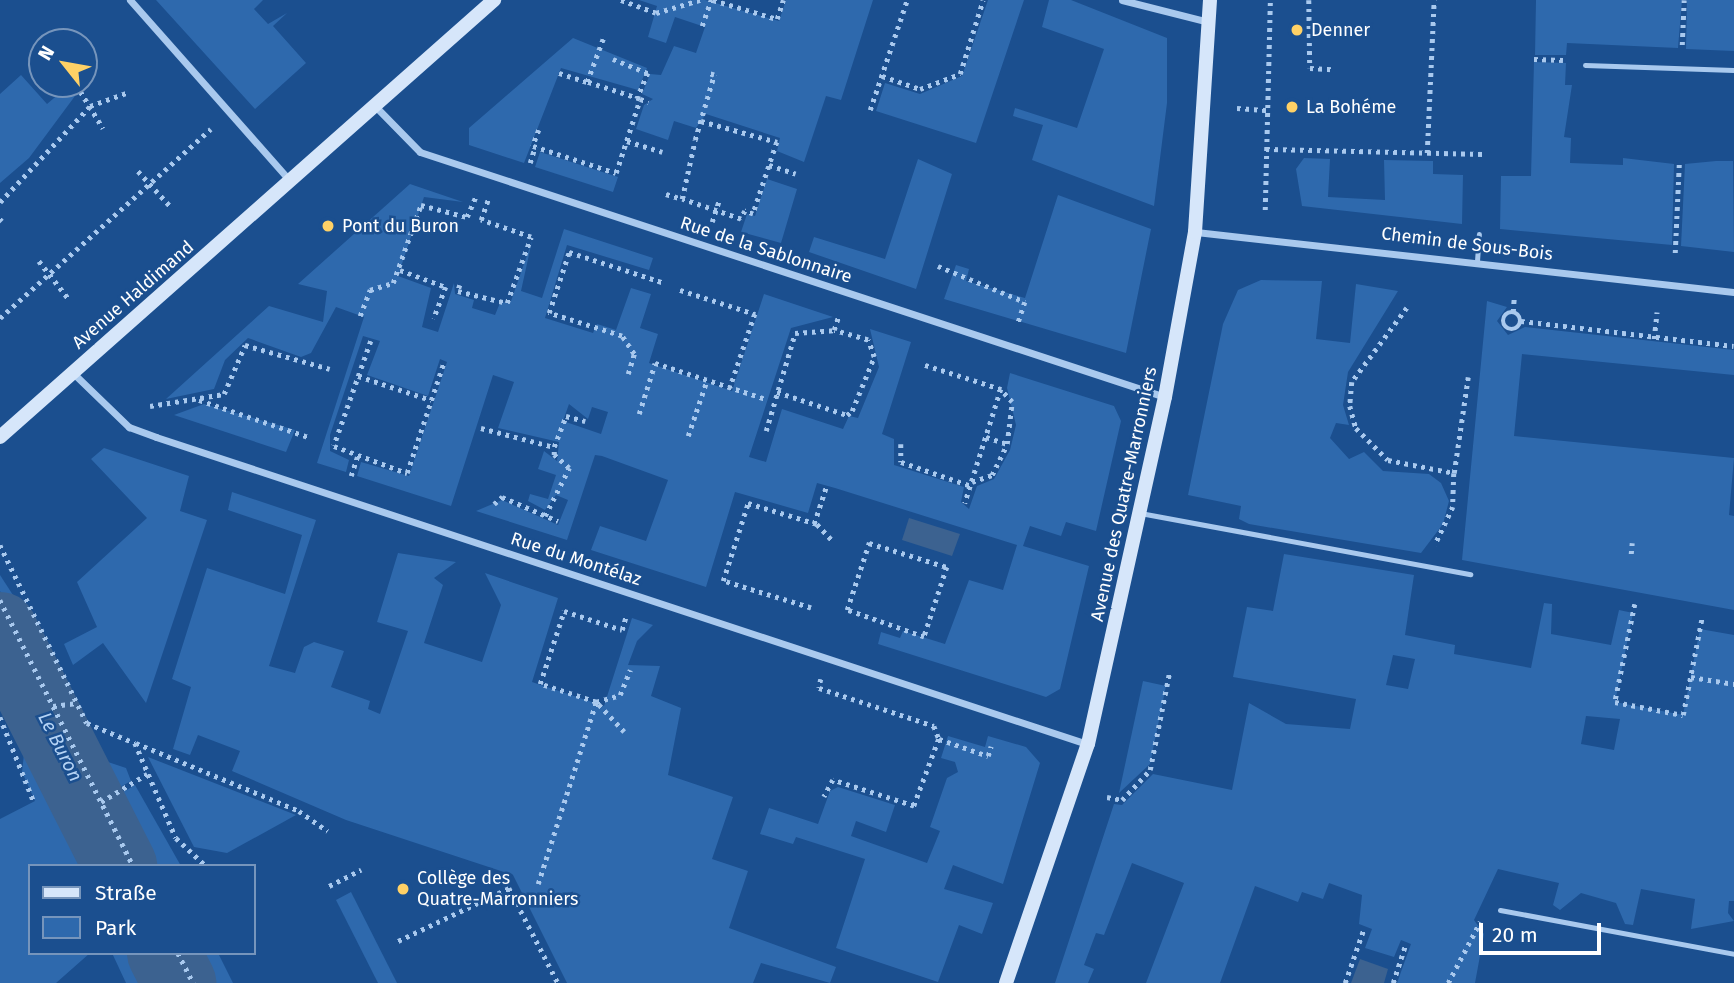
<!DOCTYPE html>
<html>
<head>
<meta charset="utf-8">
<style>
  body { margin:0 }
  #map { position:relative; width:1734px; height:983px; overflow:hidden; background:#1b4f8f; font-family:"Fira Sans",sans-serif }
  div>[style] { position:absolute }
  .green>* { inset:0; background:#2e69ad }
  .water>* { inset:0; background:#3c6290 }
  .river>* { height:74px; margin:-37px; padding:0 37px; transform-origin:37px; border-radius:37px; background:#3c6290 }
  .path>* { height:4.5px; margin-top:-2.25px; transform-origin:0; background:repeating-linear-gradient(90deg,#a9c9ee 0 3.5px,transparent 0 8.5px) }
  .path>.ring { margin:-2.25px; padding:0; box-sizing:content-box; background:none; border:4.5px solid #a9c9ee; border-radius:50% }
  .lane>* { height:5px; margin:-2.5px; padding:0 2.5px; transform-origin:2.5px; border-radius:2.5px; background:#a9c9ee }
  .street>* { height:7px; margin:-3.5px; padding:0 3.5px; transform-origin:3.5px; border-radius:3.5px; background:#a9c9ee }
  .secondary>* { height:14px; margin:-7px; padding:0 7px; transform-origin:7px; border-radius:7px; background:#d6e6fa }
  .dots>* { width:19px; height:19px; translate:-50% -50%; box-sizing:border-box; border:4px solid #1b4f8f; border-radius:50% }
  span { translate:-50% -50%; white-space:nowrap; text-align:center; line-height:1.15; -webkit-text-stroke:5px #1b4f8f; paint-order:stroke }
  .poi-label { font-size:18px; color:#fff }
  .left { translate:0 -50%; text-align:left }
  .street-label { font-size:18px; color:#fff }
  .water-label { font-size:19px; color:#b5d3f5; font-style:italic }
  .legend { position:absolute; left:28px; top:864px; width:228px; height:91px; box-sizing:border-box; background:#1b4f8f; border:2px solid #7695bc; margin:0; padding:9px 12px; list-style:none; font-size:21px; color:#fff }
  .legend li { display:flex; align-items:center; gap:14px; height:35px }
  .legend b { width:35px; border:2px solid #7695bc }
  .north { position:absolute; left:28px; top:28px; width:70px; height:70px; box-sizing:border-box; background:#1b4f8f; border:2px solid #7695bc; border-radius:50%; rotate:301deg; font-size:19px; font-weight:700; line-height:28px; text-align:center; color:#fff }
  .north::after { content:''; display:block; margin:auto; width:24px; height:32px; background:#ffd166; clip-path:polygon(50% 0,100% 100%,50% 72%,0 100%) }
  .scale { position:absolute; left:1479px; top:923px; width:122px; height:32px; box-sizing:border-box; border:4px solid #fff; border-top:0; padding-left:9px; font-size:21px; line-height:24px; white-space:nowrap; color:#fff; -webkit-text-stroke:5px #1b4f8f; paint-order:stroke }
</style>
</head>
<body>
<div id="map">
  <div class="green">
    <div style="clip-path:polygon(156px 0,263px 0,254px 9px,268px 24px,287px 13px,273px 26px,306px 63px,255px 109px)"></div>
    <div style="clip-path:polygon(639px 0,705px 0,779px 21px,786px 0,873px 0,841px 100px,826px 96px,804px 162px,777px 151px,780px 138px,706px 114px,696px 128px,674px 121px,668px 140px,636px 129px,644px 105px,653px 99px,642px 94px,650px 74px,661px 75px,674px 46px,696px 53px,705px 27px,675px 17px,666px 43px,648px 37px,657px 6px)"></div>
    <div style="clip-path:polygon(988px 0,1024px 0,976px 143px,876px 111px,885px 83px,920px 94px,962px 76px)"></div>
    <div style="clip-path:polygon(1049px 0,1071px 0,1167px 38px,1167px 103px,1154px 206px,1032px 160px,1043px 125px,1013px 116px,1015px 108px,1077px 128px,1104px 49px,1042px 27px)"></div>
    <div style="clip-path:polygon(1536px 0,1682px 0,1678px 48px,1567px 43px,1566px 55px,1535px 55px)"></div>
    <div style="clip-path:polygon(1687px 0,1734px 0,1734px 51px,1686px 49px)"></div>
    <div style="clip-path:polygon(573px 38px,647px 68px,638px 90px,561px 68px,524px 163px,469px 145px,469px 128px)"></div>
    <div style="clip-path:polygon(1534px 62px,1566px 63px,1565px 85px,1572px 85px,1564px 137px,1571px 138px,1570px 163px,1623px 165px,1623px 158px,1674px 164px,1672px 245px,1500px 229px,1501px 176px,1531px 176px)"></div>
    <div style="clip-path:polygon(21px 75px,47px 104px,67px 87px,75px 96px,29px 158px,0 183px,0 94px)"></div>
    <div style="clip-path:polygon(540px 152px,618px 177px,613px 192px,535px 167px)"></div>
    <div style="clip-path:polygon(1304px 158px,1330px 159px,1328px 197px,1385px 200px,1384px 160px,1433px 161px,1433px 174px,1463px 175px,1462px 224px,1302px 206px,1296px 169px)"></div>
    <div style="clip-path:polygon(918px 159px,952px 174px,916px 289px,809px 252px,814px 237px,885px 259px)"></div>
    <div style="clip-path:polygon(1716px 161px,1733px 161px,1734px 252px,1681px 246px,1685px 164px)"></div>
    <div style="clip-path:polygon(767px 179px,797px 189px,781px 243px,741px 232px,747px 214px,755px 216px)"></div>
    <div style="clip-path:polygon(evenodd,410px 184px,463px 202px,424px 197px,398px 276px,431px 288px,422px 327px,438px 332px,454px 283px,455px 294px,474px 300px,472px 308px,495px 315px,500px 303px,511px 301px,532px 241px,521px 291px,542px 298px,564px 229px,653px 258px,649px 270px,567px 245px,545px 318px,593px 333px,597px 324px,616px 330px,631px 288px,651px 294px,640px 328px,658px 334px,649px 363px,732px 391px,764px 294px,833px 317px,791px 328px,749px 457px,766px 462px,782px 409px,843px 429px,849px 416px,858px 418px,879px 367px,870px 329px,911px 342px,882px 434px,894px 439px,894px 465px,964px 487px,961px 502px,969px 509px,977px 486px,994px 479px,1010px 450px,1016px 425px,1007px 388px,1010px 373px,1114px 406px,1121px 421px,1096px 531px,1066px 522px,1061px 536px,1030px 526px,1023px 546px,1089px 566px,1060px 689px,1046px 697px,878px 644px,881px 632px,900px 638px,903px 631px,945px 644px,969px 580px,1003px 590px,1017px 545px,835px 488px,817px 483px,808px 513px,735px 492px,706px 587px,591px 550px,600px 526px,646px 541px,668px 480px,602px 456px,595px 455px,567px 540px,476px 511px,502px 500px,558px 525px,568px 500px,556px 495px,545px 510px,528px 501px,530px 494px,548px 499px,556px 475px,538px 469px,544px 451px,557px 461px,559px 442px,498px 428px,514px 382px,493px 375px,451px 506px,357px 476px,361px 462px,409px 476px,447px 362px,440px 359px,428px 396px,367px 375px,380px 341px,363px 336px,330px 435px,330px 451px,349px 460px,346px 472px,317px 463px,364px 317px,336px 307px,311px 353px,301px 357px,248px 338px,225px 360px,214px 389px,166px 399px,269px 306px,323px 322px,327px 291px,298px 284px,410px 184px,569px 404px,588px 419px,592px 407px,608px 412px,601px 434px,563px 421px,569px 404px)"></div>
    <div style="clip-path:polygon(1058px 195px,1151px 229px,1126px 353px,944px 299px,956px 265px,969px 269px,966px 281px,1025px 298px)"></div>
    <div style="clip-path:polygon(1261px 280px,1322px 281px,1316px 339px,1350px 343px,1356px 284px,1398px 291px,1348px 372px,1343px 405px,1349px 425px,1336px 423px,1330px 438px,1349px 459px,1364px 452px,1383px 471px,1429px 474px,1441px 483px,1449px 501px,1443px 524px,1421px 553px,1249px 524px,1239px 519px,1241px 506px,1188px 495px,1223px 324px,1238px 290px)"></div>
    <div style="clip-path:polygon(1487px 301px,1507px 307px,1497px 321px,1508px 335px,1525px 327px,1734px 350px,1734px 375px,1522px 354px,1514px 436px,1734px 458px,1729px 515px,1734px 516px,1734px 610px,1462px 560px)"></div>
    <div style="clip-path:polygon(204px 404px,295px 430px,286px 452px,174px 415px)"></div>
    <div style="clip-path:polygon(104px 448px,189px 476px,180px 511px,207px 520px,146px 703px,103px 643px,73px 665px,64px 644px,97px 627px,77px 582px,147px 518px,91px 459px)"></div>
    <div style="clip-path:polygon(232px 492px,316px 520px,269px 666px,295px 673px,304px 647px,314px 642px,344px 651px,331px 687px,370px 701px,368px 709px,380px 714px,408px 631px,377px 622px,398px 553px,456px 562px,434px 578px,443px 585px,424px 643px,482px 662px,501px 605px,485px 573px,558px 598px,532px 682px,604px 706px,632px 618px,653px 625px,637px 641px,628px 665px,660px 666px,651px 696px,681px 708px,668px 775px,733px 797px,712px 859px,748px 871px,729px 928px,836px 967px,830px 983px,761px 963px,753px 983px,567px 983px,513px 875px,346px 820px,232px 771px,240px 751px,198px 735px,190px 755px,173px 749px,191px 687px,172px 679px,207px 568px,285px 594px,302px 535px,228px 510px)"></div>
    <div style="clip-path:polygon(evenodd,1284px 554px,1414px 575px,1405px 635px,1455px 645px,1454px 654px,1531px 668px,1544px 603px,1552px 604px,1551px 634px,1611px 645px,1619px 610px,1633px 613px,1615px 702px,1683px 715px,1700px 629px,1734px 635px,1734px 901px,1729px 901px,1728px 913px,1734px 921px,1691px 929px,1695px 899px,1641px 889px,1633px 925px,1625px 924px,1616px 903px,1581px 893px,1560px 910px,1553px 905px,1559px 883px,1498px 869px,1474px 920px,1484px 934px,1475px 983px,1397px 983px,1411px 944px,1401px 940px,1394px 957px,1365px 948px,1372px 929px,1359px 924px,1362px 895px,1329px 883px,1323px 899px,1302px 892px,1298px 902px,1255px 886px,1220px 983px,1146px 983px,1184px 883px,1132px 863px,1104px 935px,1096px 933px,1084px 965px,1094px 969px,1088px 983px,1055px 983px,1114px 804px,1122px 805px,1153px 774px,1232px 790px,1249px 703px,1286px 724px,1350px 729px,1356px 699px,1233px 677px,1247px 607px,1273px 611px,1284px 554px,1393px 655px,1415px 659px,1408px 689px,1386px 685px,1393px 655px,1284px 554px,1586px 716px,1620px 719px,1614px 750px,1581px 744px,1586px 716px)"></div>
    <div style="clip-path:polygon(0 575px,22px 609px,67px 701px,57px 704px,0 591px)"></div>
    <div style="clip-path:polygon(0 653px,106px 866px,30px 866px,30px 953px,90px 953px,56px 983px,0 983px,0 819px,35px 801px,22px 772px,24px 754px,0 706px)"></div>
    <div style="clip-path:polygon(1143px 681px,1166px 686px,1150px 764px,1119px 793px)"></div>
    <div style="clip-path:polygon(73px 715px,96px 758px,126px 768px,131px 781px,104px 796px,64px 718px)"></div>
    <div style="clip-path:polygon(948px 736px,985px 747px,988px 736px,1026px 747px,1040px 763px,1003px 884px,953px 865px,944px 889px,993px 903px,982px 934px,959px 925px,938px 982px,836px 948px,865px 859px,796px 837px,793px 844px,760px 834px,769px 808px,818px 824px,830px 791px,838px 787px,895px 805px,886px 832px,856px 821px,851px 836px,927px 863px,940px 831px,930px 827px,947px 778px,958px 772px,955px 762px,941px 758px)"></div>
    <div style="clip-path:polygon(148px 757px,296px 815px,227px 853px,194px 847px)"></div>
    <div style="clip-path:polygon(135px 785px,181px 866px,139px 866px,107px 802px)"></div>
    <div style="clip-path:polygon(351px 892px,397px 983px,378px 983px,336px 900px)"></div>
    <div style="clip-path:polygon(112px 953px,149px 953px,164px 983px,126px 983px)"></div>
    <div style="clip-path:polygon(183px 953px,218px 953px,233px 983px,198px 983px)"></div>
  </div>
  <div class="water">
    <div style="clip-path:polygon(909px 518px,960px 534px,952px 556px,902px 540px)"></div>
    <div style="clip-path:polygon(1360px 959px,1388px 969px,1384px 983px,1351px 983px)"></div>
  </div>
  <div class="river">
    <div style="left:0;top:629px;width:266px;rotate:63.1deg"></div>
    <div style="left:164px;top:953px;width:34px;rotate:63deg"></div>
  </div>
  <div class="path">
    <div style="left:621px;top:0;width:37px;rotate:20deg"></div>
    <div style="left:656px;top:13px;width:46px;rotate:-16.5deg"></div>
    <div style="left:713px;top:0;width:67px;rotate:16.5deg"></div>
    <div style="left:777px;top:19px;width:20px;rotate:-72deg"></div>
    <div style="left:1309px;top:0;width:68px;rotate:89.2deg"></div>
    <div style="left:1310px;top:68px;width:22px;rotate:3deg"></div>
    <div style="left:702px;top:26px;width:28px;rotate:-71deg"></div>
    <div style="left:1682px;top:45px;width:45px;rotate:-87.5deg"></div>
    <div style="left:613px;top:59px;width:38px;rotate:22deg"></div>
    <div style="left:648px;top:73px;width:28px;rotate:113deg"></div>
    <div style="left:1534px;top:59px;width:29px;rotate:2deg"></div>
    <div style="left:559px;top:73px;width:29px;rotate:18deg"></div>
    <div style="left:587px;top:82px;width:46px;rotate:-69.6deg"></div>
    <div style="left:882px;top:76px;width:40px;rotate:18.9deg"></div>
    <div style="left:920px;top:89px;width:43px;rotate:-20.6deg"></div>
    <div style="left:960px;top:74px;width:77px;rotate:-72.7deg"></div>
    <div style="left:76px;top:84px;width:52px;rotate:58.5deg"></div>
    <div style="left:640px;top:99px;width:9px;rotate:18deg"></div>
    <div style="left:1237px;top:108px;width:31px;rotate:4deg"></div>
    <div style="left:870px;top:110px;width:116px;rotate:-71.4deg"></div>
    <div style="left:701px;top:121px;width:79px;rotate:15.4deg"></div>
    <div style="left:777px;top:142px;width:76px;rotate:108.4deg"></div>
    <div style="left:753px;top:214px;width:9px;rotate:-159deg"></div>
    <div style="left:745px;top:211px;width:9px;rotate:117deg"></div>
    <div style="left:741px;top:219px;width:62px;rotate:-161.3deg"></div>
    <div style="left:682px;top:199px;width:60px;rotate:-77.6deg"></div>
    <div style="left:695px;top:140px;width:68px;rotate:-73.7deg"></div>
    <div style="left:714px;top:75px;width:7px;rotate:-164deg"></div>
    <div style="left:539px;top:130px;width:17px;rotate:111deg"></div>
    <div style="left:533px;top:146px;width:87px;rotate:18deg"></div>
    <div style="left:616px;top:173px;width:78px;rotate:-72deg"></div>
    <div style="left:640px;top:99px;width:56px;rotate:-162.2deg"></div>
    <div style="left:627px;top:141px;width:37px;rotate:17deg"></div>
    <div style="left:1266px;top:149px;width:217px;rotate:1.3deg"></div>
    <div style="left:1427px;top:153px;width:153px;rotate:-87.4deg"></div>
    <div style="left:530px;top:163px;width:17px;rotate:-73deg"></div>
    <div style="left:769px;top:165px;width:28px;rotate:18deg"></div>
    <div style="left:138px;top:171px;width:49px;rotate:47.5deg"></div>
    <div style="left:666px;top:194px;width:17px;rotate:17deg"></div>
    <div style="left:0;top:202px;width:132px;rotate:-46.8deg"></div>
    <div style="left:90px;top:106px;width:41px;rotate:-19.7deg"></div>
    <div style="left:1265px;top:210px;width:210px;rotate:-88.6deg"></div>
    <div style="left:0;top:219px;width:3px;rotate:45deg"></div>
    <div style="left:712px;top:222px;width:23px;rotate:-72deg"></div>
    <div style="left:1675px;top:253px;width:89px;rotate:-87.4deg"></div>
    <div style="left:39px;top:261px;width:47px;rotate:51.9deg"></div>
    <div style="left:938px;top:266px;width:94px;rotate:22.5deg"></div>
    <div style="left:1025px;top:302px;width:23px;rotate:108deg"></div>
    <div style="left:400px;top:270px;width:49px;rotate:20.3deg"></div>
    <div style="left:446px;top:287px;width:34px;rotate:111deg"></div>
    <div style="left:460px;top:285px;width:6px;rotate:108deg"></div>
    <div style="left:458px;top:291px;width:50px;rotate:13.8deg"></div>
    <div style="left:507px;top:303px;width:70px;rotate:-70deg"></div>
    <div style="left:531px;top:237px;width:53px;rotate:-161.2deg"></div>
    <div style="left:481px;top:220px;width:21px;rotate:-71deg"></div>
    <div style="left:680px;top:290px;width:79px;rotate:17.7deg"></div>
    <div style="left:755px;top:314px;width:78px;rotate:108.7deg"></div>
    <div style="left:1407px;top:308px;width:92px;rotate:126.6deg"></div>
    <div style="left:1352px;top:382px;width:24px;rotate:95deg"></div>
    <div style="left:1350px;top:406px;width:23px;rotate:75deg"></div>
    <div style="left:1356px;top:428px;width:45px;rotate:45deg"></div>
    <div style="left:1388px;top:460px;width:67px;rotate:11.1deg"></div>
    <div style="left:1454px;top:473px;width:34px;rotate:92deg"></div>
    <div style="left:1453px;top:507px;width:42px;rotate:115.3deg"></div>
    <div class="ring" style="left:1503px;top:312px;width:13.5px;height:13.5px"></div>
    <div style="left:1513px;top:312px;width:14px;rotate:-86deg"></div>
    <div style="left:360px;top:316px;width:28px;rotate:-69deg"></div>
    <div style="left:370px;top:290px;width:24px;rotate:-17deg"></div>
    <div style="left:393px;top:283px;width:83px;rotate:-70.3deg"></div>
    <div style="left:421px;top:205px;width:48px;rotate:14.6deg"></div>
    <div style="left:467px;top:217px;width:23px;rotate:-67deg"></div>
    <div style="left:0;top:318px;width:283px;rotate:-41.9deg"></div>
    <div style="left:1521px;top:321px;width:214px;rotate:6.7deg"></div>
    <div style="left:1654px;top:339px;width:27px;rotate:-84deg"></div>
    <div style="left:371px;top:341px;width:111px;rotate:109.4deg"></div>
    <div style="left:334px;top:446px;width:78px;rotate:20.3deg"></div>
    <div style="left:407px;top:473px;width:117px;rotate:-71.6deg"></div>
    <div style="left:925px;top:365px;width:80px;rotate:17.5deg"></div>
    <div style="left:1001px;top:389px;width:120px;rotate:107.5deg"></div>
    <div style="left:628px;top:374px;width:21px;rotate:-73deg"></div>
    <div style="left:634px;top:354px;width:22px;rotate:-124deg"></div>
    <div style="left:622px;top:336px;width:77px;rotate:-162.5deg"></div>
    <div style="left:549px;top:313px;width:64px;rotate:-71.8deg"></div>
    <div style="left:569px;top:252px;width:101px;rotate:17.9deg"></div>
    <div style="left:358px;top:376px;width:77px;rotate:18.2deg"></div>
    <div style="left:777px;top:392px;width:74px;rotate:18.2deg"></div>
    <div style="left:847px;top:415px;width:6px;rotate:-39deg"></div>
    <div style="left:852px;top:411px;width:58px;rotate:-67.8deg"></div>
    <div style="left:874px;top:357px;width:18px;rotate:-109deg"></div>
    <div style="left:868px;top:340px;width:35px;rotate:-164deg"></div>
    <div style="left:199px;top:400px;width:115px;rotate:18.7deg"></div>
    <div style="left:150px;top:406px;width:75px;rotate:-9.2deg"></div>
    <div style="left:224px;top:394px;width:53px;rotate:-66.8deg"></div>
    <div style="left:245px;top:345px;width:88px;rotate:15.8deg"></div>
    <div style="left:639px;top:414px;width:53px;rotate:-72.6deg"></div>
    <div style="left:655px;top:363px;width:117px;rotate:18deg"></div>
    <div style="left:481px;top:428px;width:75px;rotate:14.6deg"></div>
    <div style="left:554px;top:447px;width:33px;rotate:-69deg"></div>
    <div style="left:566px;top:416px;width:20px;rotate:15deg"></div>
    <div style="left:766px;top:431px;width:102px;rotate:-73.5deg"></div>
    <div style="left:795px;top:333px;width:39px;rotate:-4deg"></div>
    <div style="left:834px;top:330px;width:16px;rotate:-72deg"></div>
    <div style="left:688px;top:436px;width:59px;rotate:-71.3deg"></div>
    <div style="left:986px;top:437px;width:22px;rotate:18deg"></div>
    <div style="left:901px;top:444px;width:18px;rotate:90deg"></div>
    <div style="left:901px;top:462px;width:74px;rotate:18.9deg"></div>
    <div style="left:1454px;top:473px;width:97px;rotate:-81.7deg"></div>
    <div style="left:351px;top:476px;width:20px;rotate:-72deg"></div>
    <div style="left:972px;top:482px;width:21px;rotate:-19deg"></div>
    <div style="left:992px;top:475px;width:34px;rotate:-64deg"></div>
    <div style="left:1007px;top:444px;width:42px;rotate:-83.2deg"></div>
    <div style="left:1012px;top:402px;width:16px;rotate:-133deg"></div>
    <div style="left:494px;top:504px;width:11px;rotate:-41deg"></div>
    <div style="left:502px;top:497px;width:61px;rotate:23.2deg"></div>
    <div style="left:545px;top:516px;width:54px;rotate:-63.4deg"></div>
    <div style="left:569px;top:468px;width:20px;rotate:-139deg"></div>
    <div style="left:554px;top:455px;width:8px;rotate:-90deg"></div>
    <div style="left:814px;top:524px;width:39px;rotate:-72deg"></div>
    <div style="left:869px;top:543px;width:82px;rotate:17.1deg"></div>
    <div style="left:947px;top:567px;width:74px;rotate:108.2deg"></div>
    <div style="left:924px;top:637px;width:82px;rotate:-160.7deg"></div>
    <div style="left:847px;top:610px;width:71px;rotate:-71.8deg"></div>
    <div style="left:0;top:545px;width:198px;rotate:64deg"></div>
    <div style="left:87px;top:723px;width:52px;rotate:22.6deg"></div>
    <div style="left:135px;top:743px;width:103px;rotate:66.7deg"></div>
    <div style="left:176px;top:838px;width:41px;rotate:43deg"></div>
    <div style="left:1631px;top:554px;width:11px;rotate:-85deg"></div>
    <div style="left:0;top:600px;width:297px;rotate:63.4deg"></div>
    <div style="left:1635px;top:604px;width:100px;rotate:101.5deg"></div>
    <div style="left:1615px;top:702px;width:69px;rotate:10.8deg"></div>
    <div style="left:1683px;top:715px;width:100px;rotate:-79deg"></div>
    <div style="left:811px;top:608px;width:92px;rotate:-162.9deg"></div>
    <div style="left:723px;top:581px;width:82px;rotate:-72.2deg"></div>
    <div style="left:748px;top:503px;width:72px;rotate:16.9deg"></div>
    <div style="left:817px;top:524px;width:23px;rotate:47deg"></div>
    <div style="left:1691px;top:677px;width:44px;rotate:9.2deg"></div>
    <div style="left:821px;top:679px;width:9px;rotate:103deg"></div>
    <div style="left:819px;top:688px;width:121px;rotate:18.3deg"></div>
    <div style="left:934px;top:726px;width:14px;rotate:69deg"></div>
    <div style="left:939px;top:739px;width:72px;rotate:110.5deg"></div>
    <div style="left:914px;top:806px;width:85px;rotate:-162.2deg"></div>
    <div style="left:833px;top:780px;width:19px;rotate:118deg"></div>
    <div style="left:53px;top:706px;width:24px;rotate:-7deg"></div>
    <div style="left:0;top:717px;width:92px;rotate:68.2deg"></div>
    <div style="left:624px;top:732px;width:41px;rotate:-133deg"></div>
    <div style="left:596px;top:702px;width:25px;rotate:-16deg"></div>
    <div style="left:620px;top:695px;width:27px;rotate:-68deg"></div>
    <div style="left:939px;top:739px;width:52px;rotate:19.1deg"></div>
    <div style="left:988px;top:756px;width:10px;rotate:-73deg"></div>
    <div style="left:136px;top:743px;width:177px;rotate:22.6deg"></div>
    <div style="left:299px;top:811px;width:35px;rotate:35deg"></div>
    <div style="left:1107px;top:797px;width:15px;rotate:11deg"></div>
    <div style="left:1122px;top:800px;width:41px;rotate:-47deg"></div>
    <div style="left:1150px;top:770px;width:98px;rotate:-78.8deg"></div>
    <div style="left:101px;top:802px;width:54px;rotate:-31.3deg"></div>
    <div style="left:538px;top:884px;width:191px;rotate:-72.3deg"></div>
    <div style="left:596px;top:702px;width:59px;rotate:-162.2deg"></div>
    <div style="left:540px;top:684px;width:77px;rotate:-71.8deg"></div>
    <div style="left:564px;top:611px;width:61px;rotate:18.1deg"></div>
    <div style="left:622px;top:630px;width:15px;rotate:-74deg"></div>
    <div style="left:329px;top:886px;width:36px;rotate:-27deg"></div>
    <div style="left:398px;top:941px;width:123px;rotate:-25.5deg"></div>
    <div style="left:509px;top:888px;width:107px;rotate:62.7deg"></div>
    <div style="left:178px;top:953px;width:34px;rotate:63deg"></div>
    <div style="left:1345px;top:983px;width:55px;rotate:-70.9deg"></div>
    <div style="left:1393px;top:983px;width:40px;rotate:-72deg"></div>
    <div style="left:1448px;top:983px;width:69px;rotate:-62.3deg"></div>
  </div>
  <div class="lane">
    <div style="left:1585px;top:65px;width:149px;rotate:1.9deg"></div>
    <div style="left:1477px;top:261px;width:27px;rotate:-86deg"></div>
    <div style="left:1140px;top:513px;width:336px;rotate:10.5deg"></div>
    <div style="left:1500px;top:910px;width:238px;rotate:10.6deg"></div>
  </div>
  <div class="street">
    <div style="left:130px;top:0;width:242px;rotate:48.5deg"></div>
    <div style="left:1122px;top:0;width:90px;rotate:14.2deg"></div>
    <div style="left:375px;top:106px;width:64px;rotate:45.6deg"></div>
    <div style="left:420px;top:152px;width:784px;rotate:18.2deg"></div>
    <div style="left:1196px;top:232px;width:541px;rotate:6.36deg"></div>
    <div style="left:73px;top:373px;width:78px;rotate:44deg"></div>
    <div style="left:129px;top:427px;width:29px;rotate:20deg"></div>
    <div style="left:156px;top:437px;width:980px;rotate:18.25deg"></div>
  </div>
  <div class="secondary">
    <div style="left:0;top:437px;width:660px;rotate:-41.5deg"></div>
    <div style="left:1006px;top:983px;width:253px;rotate:-71.1deg"></div>
    <div style="left:1088px;top:744px;width:355px;rotate:-77.5deg"></div>
    <div style="left:1165px;top:397px;width:168px;rotate:-79.7deg"></div>
    <div style="left:1195px;top:232px;width:232px;rotate:-86.3deg"></div>
  </div>
  <div class="dots">
    <div style="left:1297px;top:30px;background:#ffd166"></div>
    <div style="left:1292px;top:107px;background:#ffd166"></div>
    <div style="left:328px;top:226px;background:#ffd166"></div>
    <div style="left:403px;top:889px;background:#ffd166"></div>
  </div>
  <div class="poi-label">
    <span class="left" style="left:1311px;top:30px">Denner</span>
    <span class="left" style="left:1306px;top:107px">La Bohéme</span>
    <span class="left" style="left:342px;top:226px">Pont du Buron</span>
    <span class="left" style="left:417px;top:889px">Collège des<br>Quatre-Marronniers</span>
  </div>
  <div class="street-label">
    <span style="left:1467px;top:244px;rotate:7deg">Chemin de Sous-Bois</span>
    <span style="left:766px;top:250px;rotate:18deg">Rue de la Sablonnaire</span>
    <span style="left:133px;top:295px;rotate:-41deg">Avenue Haldimand</span>
    <span style="left:1124px;top:494px;rotate:-78deg">Avenue des Quatre-Marronniers</span>
    <span style="left:576px;top:559px;rotate:18deg">Rue du Montélaz</span>
  </div>
  <div class="water-label">
    <span style="left:60px;top:747px;rotate:63deg">Le Buron</span>
  </div>
  <ul class="legend">
  <li><b style="height:9px;background:#d6e6fa"></b>Straße</li>
  <li><b style="height:19px;background:#2e69ad"></b>Park</li>
  </ul>
  <div class="north">N</div>
  <div class="scale">20 m</div>
</div>
</body>
</html>
